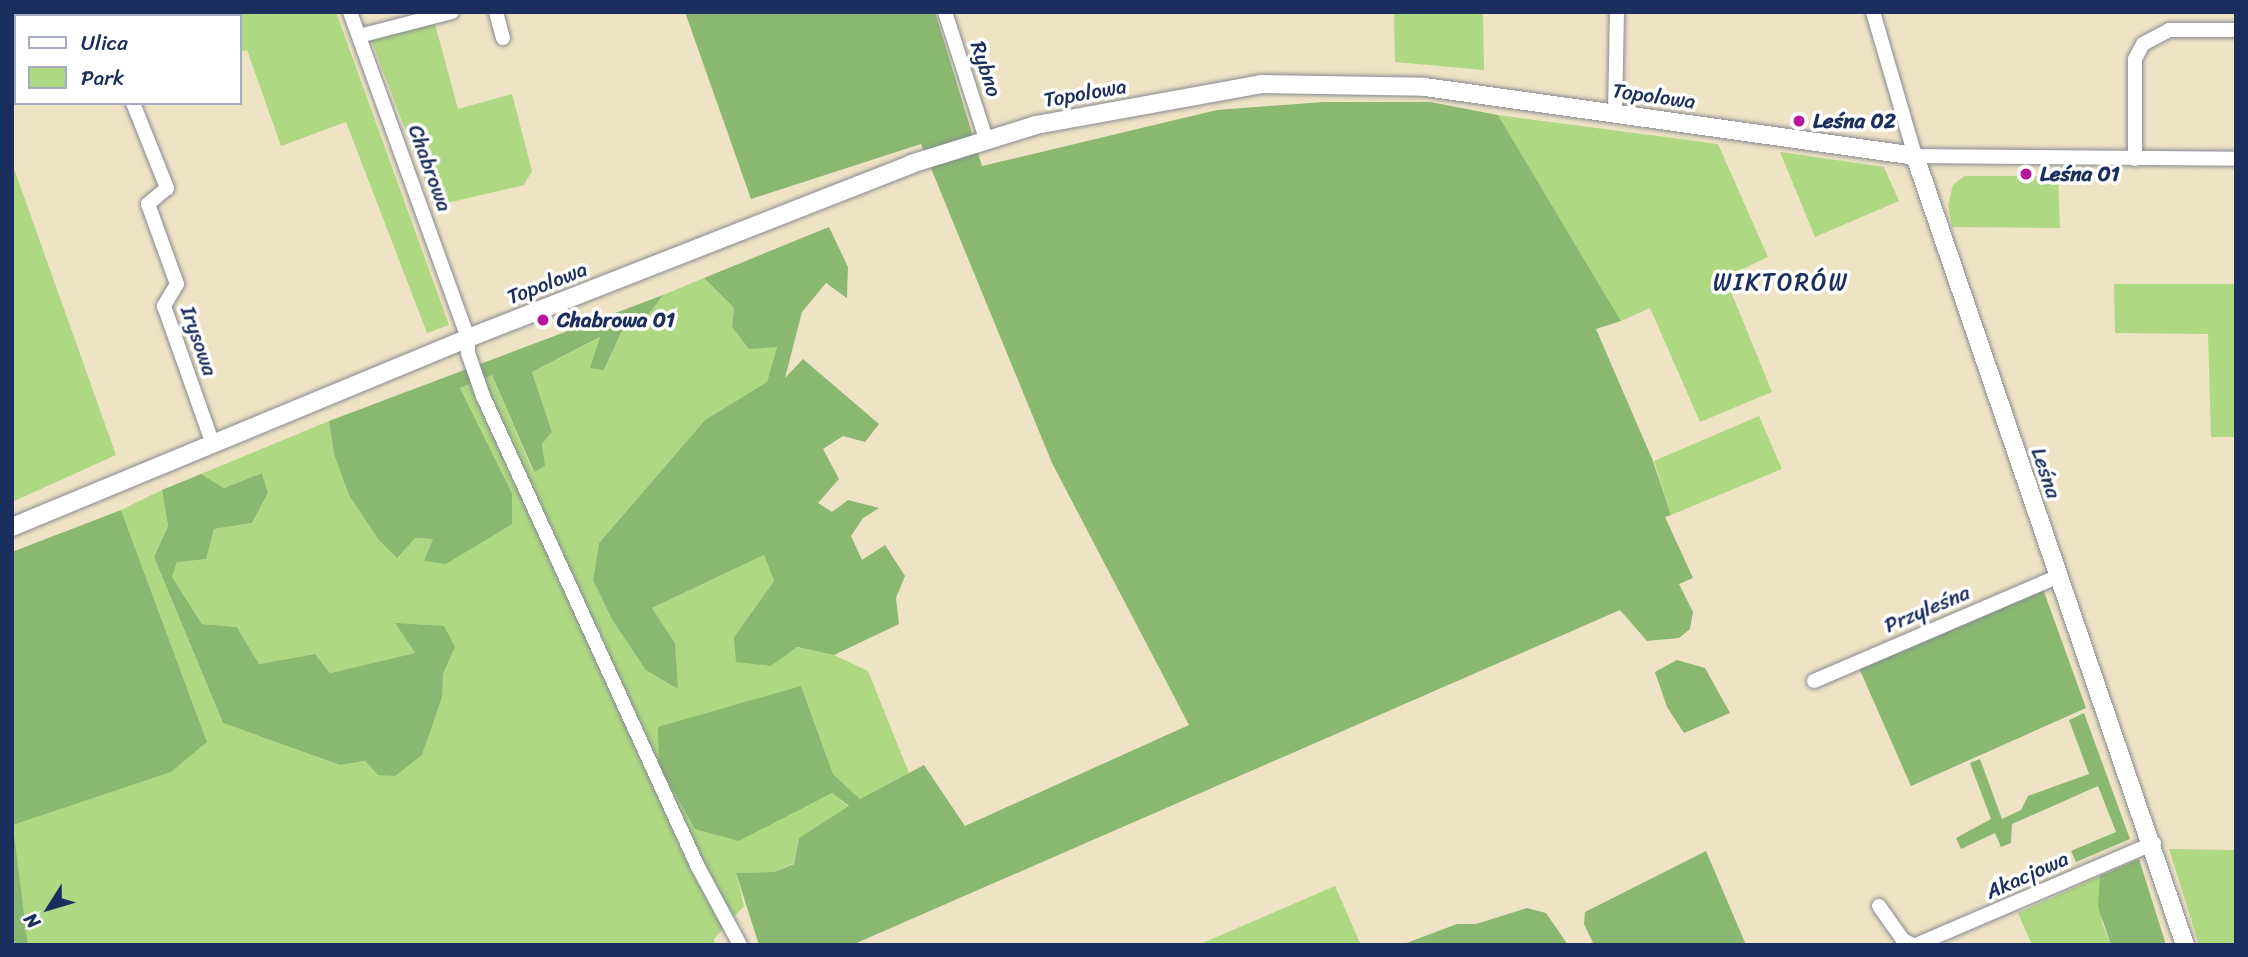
<!DOCTYPE html>
<html>
<head>
<meta charset="utf-8">
<style>
  body { margin:0 }
  #map { position:relative; width:2248px; height:957px; overflow:hidden; background:#efe3c5; font-family:Sriracha,sans-serif }
  div>[style] { position:absolute }
  .green>* { inset:0; background:#afd883 }
  .forest>* { inset:0; background:#8bb871 }
  .roads { filter:drop-shadow(0 0 2px #858992) drop-shadow(0 0 2px #858992) }
  .minor>* { height:14px; margin:-7px; padding:0 7px; transform-origin:7px; border-radius:7px; background:#fff }
  .tertiary>* { height:18px; margin:-9px; padding:0 9px; transform-origin:9px; border-radius:9px; background:#fff }
  .dots>* { width:19px; height:19px; translate:-50% -50%; box-sizing:border-box; border:4px solid #fff; border-radius:50% }
  span { translate:-50% -50%; white-space:nowrap; text-align:center; line-height:1.15; -webkit-text-stroke:7px #fff; paint-order:stroke }
  .street-label { font-size:21px; color:#1b2f5e }
  .poi-label { font-size:21px; color:#1b2f5e; font-weight:700 }
  .left { translate:0 -50%; text-align:left }
  .quarter-label { font-size:24px; color:#1b2f5e; letter-spacing:2px }
  .frame { position:absolute; inset:0; border:14px solid #1b2f5e; pointer-events:none }
  .legend { position:absolute; left:14px; top:14px; width:228px; height:91px; box-sizing:border-box; background:#fff; border:2px solid #a4acbf; margin:0; padding:9px 12px; list-style:none; font-size:21px; color:#1b2f5e }
  .legend li { display:flex; align-items:center; gap:14px; height:35px }
  .legend b { width:35px; border:2px solid #a4acbf }
  .north { position:absolute; left:14px; top:873px; width:70px; height:70px; -webkit-text-stroke:5px #fff; paint-order:stroke; rotate:233deg; font-size:19px; font-weight:700; line-height:28px; text-align:center; color:#1b2f5e }
  .north::after { content:''; display:block; margin:auto; width:24px; height:32px; background:#1b2f5e; clip-path:polygon(50% 0,100% 100%,50% 72%,0 100%) }
</style>
</head>
<body>
<div id="map">
  <div class="green">
    <div style="clip-path:polygon(221px 12px,336px 12px,449px 325px,427px 333px,346px 122px,281px 146px,247px 50px,240px 52px,240px 16px)"></div>
    <div style="clip-path:polygon(1394px 12px,1483px 12px,1484px 70px,1395px 62px)"></div>
    <div style="clip-path:polygon(435px 24px,458px 109px,512px 94px,532px 171px,524px 185px,434px 206px,371px 39px)"></div>
    <div style="clip-path:polygon(1498px 115px,1718px 144px,1768px 257px,1725px 277px,1772px 392px,1700px 422px,1650px 308px,1621px 321px)"></div>
    <div style="clip-path:polygon(1780px 152px,1884px 167px,1899px 201px,1815px 237px)"></div>
    <div style="clip-path:polygon(12px 163px,116px 455px,12px 502px)"></div>
    <div style="clip-path:polygon(1964px 176px,2058px 176px,2060px 228px,1952px 227px,1948px 205px,1953px 185px)"></div>
    <div style="clip-path:polygon(704px 278px,734px 308px,733px 327px,777px 347px,767px 382px,705px 420px,599px 543px,593px 580px,675px 643px,652px 608px,764px 555px,774px 581px,734px 637px,771px 666px,796px 647px,834px 655px,868px 671px,909px 773px,860px 799px,833px 774px,801px 686px,739px 841px,832px 793px,849px 807px,799px 838px,794px 863px,774px 872px,736px 873px,744px 906px,714px 939px,715px 945px,28px 945px,13px 825px,170px 772px,207px 742px,121px 510px,162px 490px,168px 526px,154px 557px,223px 723px,340px 765px,365px 761px,378px 775px,422px 755px,441px 697px,443px 674px,455px 647px,396px 624px,415px 653px,330px 673px,315px 654px,259px 664px,237px 627px,202px 624px,172px 577px,177px 562px,209px 543px,214px 529px,252px 523px,268px 493px,262px 473px,224px 488px,201px 474px,329px 421px,334px 454px,415px 538px,434px 539px,512px 493px,460px 388px,492px 375px,533px 472px,542px 444px,552px 432px,532px 372px,601px 337px,604px 370px,624px 326px,649px 314px,663px 295px)"></div>
    <div style="clip-path:polygon(2114px 284px,2236px 284px,2236px 437px,2211px 437px,2208px 334px,2115px 333px)"></div>
    <div style="clip-path:polygon(1759px 416px,1782px 469px,1671px 515px,1654px 461px)"></div>
    <div style="clip-path:polygon(2169px 849px,2236px 850px,2236px 945px,2199px 945px)"></div>
    <div style="clip-path:polygon(2100px 876px,2102px 923px,2111px 945px,2032px 945px,2018px 913px)"></div>
    <div style="clip-path:polygon(1335px 886px,1361px 945px,1198px 945px)"></div>
  </div>
  <div class="forest">
    <div style="clip-path:polygon(685px 12px,935px 12px,982px 166px,1217px 110px,1323px 102px,1430px 102px,1498px 115px,1621px 321px,1596px 329px,1653px 461px,1671px 515px,1665px 517px,1693px 578px,1679px 584px,1693px 612px,1690px 629px,1679px 638px,1647px 641px,1620px 610px,852px 945px,759px 945px,736px 873px,774px 872px,794px 864px,799px 838px,849px 806px,832px 793px,739px 841px,695px 829px,659px 765px,658px 727px,801px 686px,833px 774px,860px 799px,924px 765px,965px 826px,1189px 725px,1052px 463px,921px 144px,751px 199px)"></div>
    <div style="clip-path:polygon(829px 227px,848px 267px,847px 298px,826px 283px,802px 312px,785px 378px,803px 359px,879px 424px,865px 442px,843px 436px,823px 449px,839px 479px,818px 503px,832px 512px,848px 500px,879px 508px,863px 518px,851px 536px,862px 560px,885px 545px,905px 576px,896px 598px,899px 624px,834px 655px,797px 647px,771px 666px,736px 662px,734px 637px,774px 581px,764px 555px,652px 608px,675px 643px,678px 689px,646px 670px,613px 621px,593px 580px,599px 543px,705px 420px,767px 382px,777px 347px,749px 349px,732px 327px,734px 308px,704px 278px)"></div>
    <div style="clip-path:polygon(663px 295px,649px 314px,624px 326px,604px 370px,590px 368px,600px 337px,532px 372px,552px 432px,542px 444px,545px 466px,534px 472px,492px 375px,460px 388px,512px 493px,512px 524px,446px 564px,424px 561px,433px 539px,415px 538px,397px 558px,379px 540px,349px 495px,334px 454px,329px 421px)"></div>
    <div style="clip-path:polygon(262px 473px,268px 493px,252px 523px,214px 529px,206px 559px,177px 562px,172px 577px,202px 624px,237px 627px,259px 664px,315px 654px,330px 673px,415px 653px,395px 623px,444px 626px,455px 647px,443px 674px,442px 697px,422px 755px,395px 776px,378px 775px,365px 761px,340px 765px,223px 723px,154px 557px,168px 526px,162px 490px,201px 474px,224px 488px)"></div>
    <div style="clip-path:polygon(121px 510px,207px 742px,171px 772px,13px 825px,28px 945px,12px 945px,12px 552px)"></div>
    <div style="clip-path:polygon(2043px 589px,2086px 708px,1911px 786px,1859px 668px)"></div>
    <div style="clip-path:polygon(1677px 660px,1705px 668px,1730px 713px,1684px 733px,1667px 707px,1655px 672px)"></div>
    <div style="clip-path:polygon(2084px 713px,2130px 839px,2076px 862px,2071px 851px,2116px 832px,2098px 786px,2012px 824px,2011px 843px,2001px 847px,1995px 833px,1961px 849px,1956px 838px,1991px 819px,1970px 763px,1980px 759px,2002px 819px,2021px 810px,2028px 796px,2089px 774px,2069px 720px)"></div>
    <div style="clip-path:polygon(1706px 851px,1746px 945px,1594px 945px,1584px 924px,1585px 912px)"></div>
    <div style="clip-path:polygon(2139px 859px,2166px 945px,2111px 945px,2098px 907px,2100px 876px)"></div>
    <div style="clip-path:polygon(1527px 908px,1546px 913px,1568px 945px,1401px 945px,1457px 924px,1476px 924px)"></div>
  </div>
  <div class="roads">
    <div class="minor">
      <div style="left:350px;top:12px;width:347px;rotate:70.1deg"></div>
      <div style="left:468px;top:338px;width:15px;rotate:90deg"></div>
      <div style="left:468px;top:353px;width:46px;rotate:70.8deg"></div>
      <div style="left:483px;top:396px;width:516px;rotate:65.47deg"></div>
      <div style="left:697px;top:865px;width:91px;rotate:61.7deg"></div>
      <div style="left:496px;top:12px;width:27px;rotate:75deg"></div>
      <div style="left:945px;top:12px;width:133px;rotate:72.1deg"></div>
      <div style="left:1873px;top:12px;width:150px;rotate:73.7deg"></div>
      <div style="left:1915px;top:156px;width:321px;rotate:0.5deg"></div>
      <div style="left:359px;top:36px;width:96px;rotate:-14.5deg"></div>
      <div style="left:133px;top:103px;width:92px;rotate:68.2deg"></div>
      <div style="left:167px;top:188px;width:25px;rotate:140deg"></div>
      <div style="left:148px;top:204px;width:85px;rotate:70.1deg"></div>
      <div style="left:177px;top:284px;width:26px;rotate:121deg"></div>
      <div style="left:164px;top:306px;width:146px;rotate:70.5deg"></div>
      <div style="left:1615px;top:114px;width:102px;rotate:-88.9deg"></div>
      <div style="left:2135px;top:159px;width:100px;rotate:-90deg"></div>
      <div style="left:2135px;top:59px;width:17px;rotate:-62deg"></div>
      <div style="left:2143px;top:44px;width:30px;rotate:-28deg"></div>
      <div style="left:2169px;top:30px;width:67px"></div>
      <div style="left:1814px;top:681px;width:264px;rotate:-23.2deg"></div>
      <div style="left:1879px;top:906px;width:42px;rotate:54.8deg"></div>
      <div style="left:1903px;top:940px;width:11px;rotate:27deg"></div>
      <div style="left:1916px;top:945px;width:259px;rotate:-23.2deg"></div>
    </div>
    <div class="tertiary">
      <div style="left:12px;top:527px;width:494px;rotate:-22.5deg"></div>
      <div style="left:468px;top:338px;width:476px;rotate:-21.4deg"></div>
      <div style="left:911px;top:164px;width:131px;rotate:-17.3deg"></div>
      <div style="left:1036px;top:125px;width:229px;rotate:-10.3deg"></div>
      <div style="left:1261px;top:84px;width:164px;rotate:1deg"></div>
      <div style="left:1425px;top:87px;width:495px;rotate:8deg"></div>
      <div style="left:1915px;top:156px;width:834px;rotate:71.11deg"></div>
    </div>
  </div>
  <div class="dots">
    <div style="left:1799px;top:121px;background:#b5179e"></div>
    <div style="left:2026px;top:174px;background:#b5179e"></div>
    <div style="left:543px;top:320px;background:#b5179e"></div>
  </div>
  <div class="street-label">
    <span style="left:986px;top:69px;rotate:72deg">Rybno</span>
    <span style="left:1085px;top:93px;rotate:-10deg">Topolowa</span>
    <span style="left:1654px;top:96px;rotate:8deg">Topolowa</span>
    <span style="left:430px;top:168px;rotate:70deg">Chabrowa</span>
    <span style="left:547px;top:283px;rotate:-21deg">Topolowa</span>
    <span style="left:199px;top:341px;rotate:71deg">Irysowa</span>
    <span style="left:2046px;top:473px;rotate:71deg">Leśna</span>
    <span style="left:1927px;top:609px;rotate:-23deg">Przyleśna</span>
    <span style="left:2027px;top:875px;rotate:-24deg">Akacjowa</span>
  </div>
  <div class="poi-label">
    <span class="left" style="left:1813px;top:121px">Leśna 02</span>
    <span class="left" style="left:2040px;top:174px">Leśna 01</span>
    <span class="left" style="left:557px;top:320px">Chabrowa 01</span>
  </div>
  <div class="quarter-label">
    <span style="left:1781px;top:283px">WIKTORÓW</span>
  </div>
  <div class="frame"></div>
  <ul class="legend">
  <li><b style="height:9px;background:#fff"></b>Ulica</li>
  <li><b style="height:19px;background:#afd883"></b>Park</li>
  </ul>
  <div class="north">N</div>
</div>
</body>
</html>
